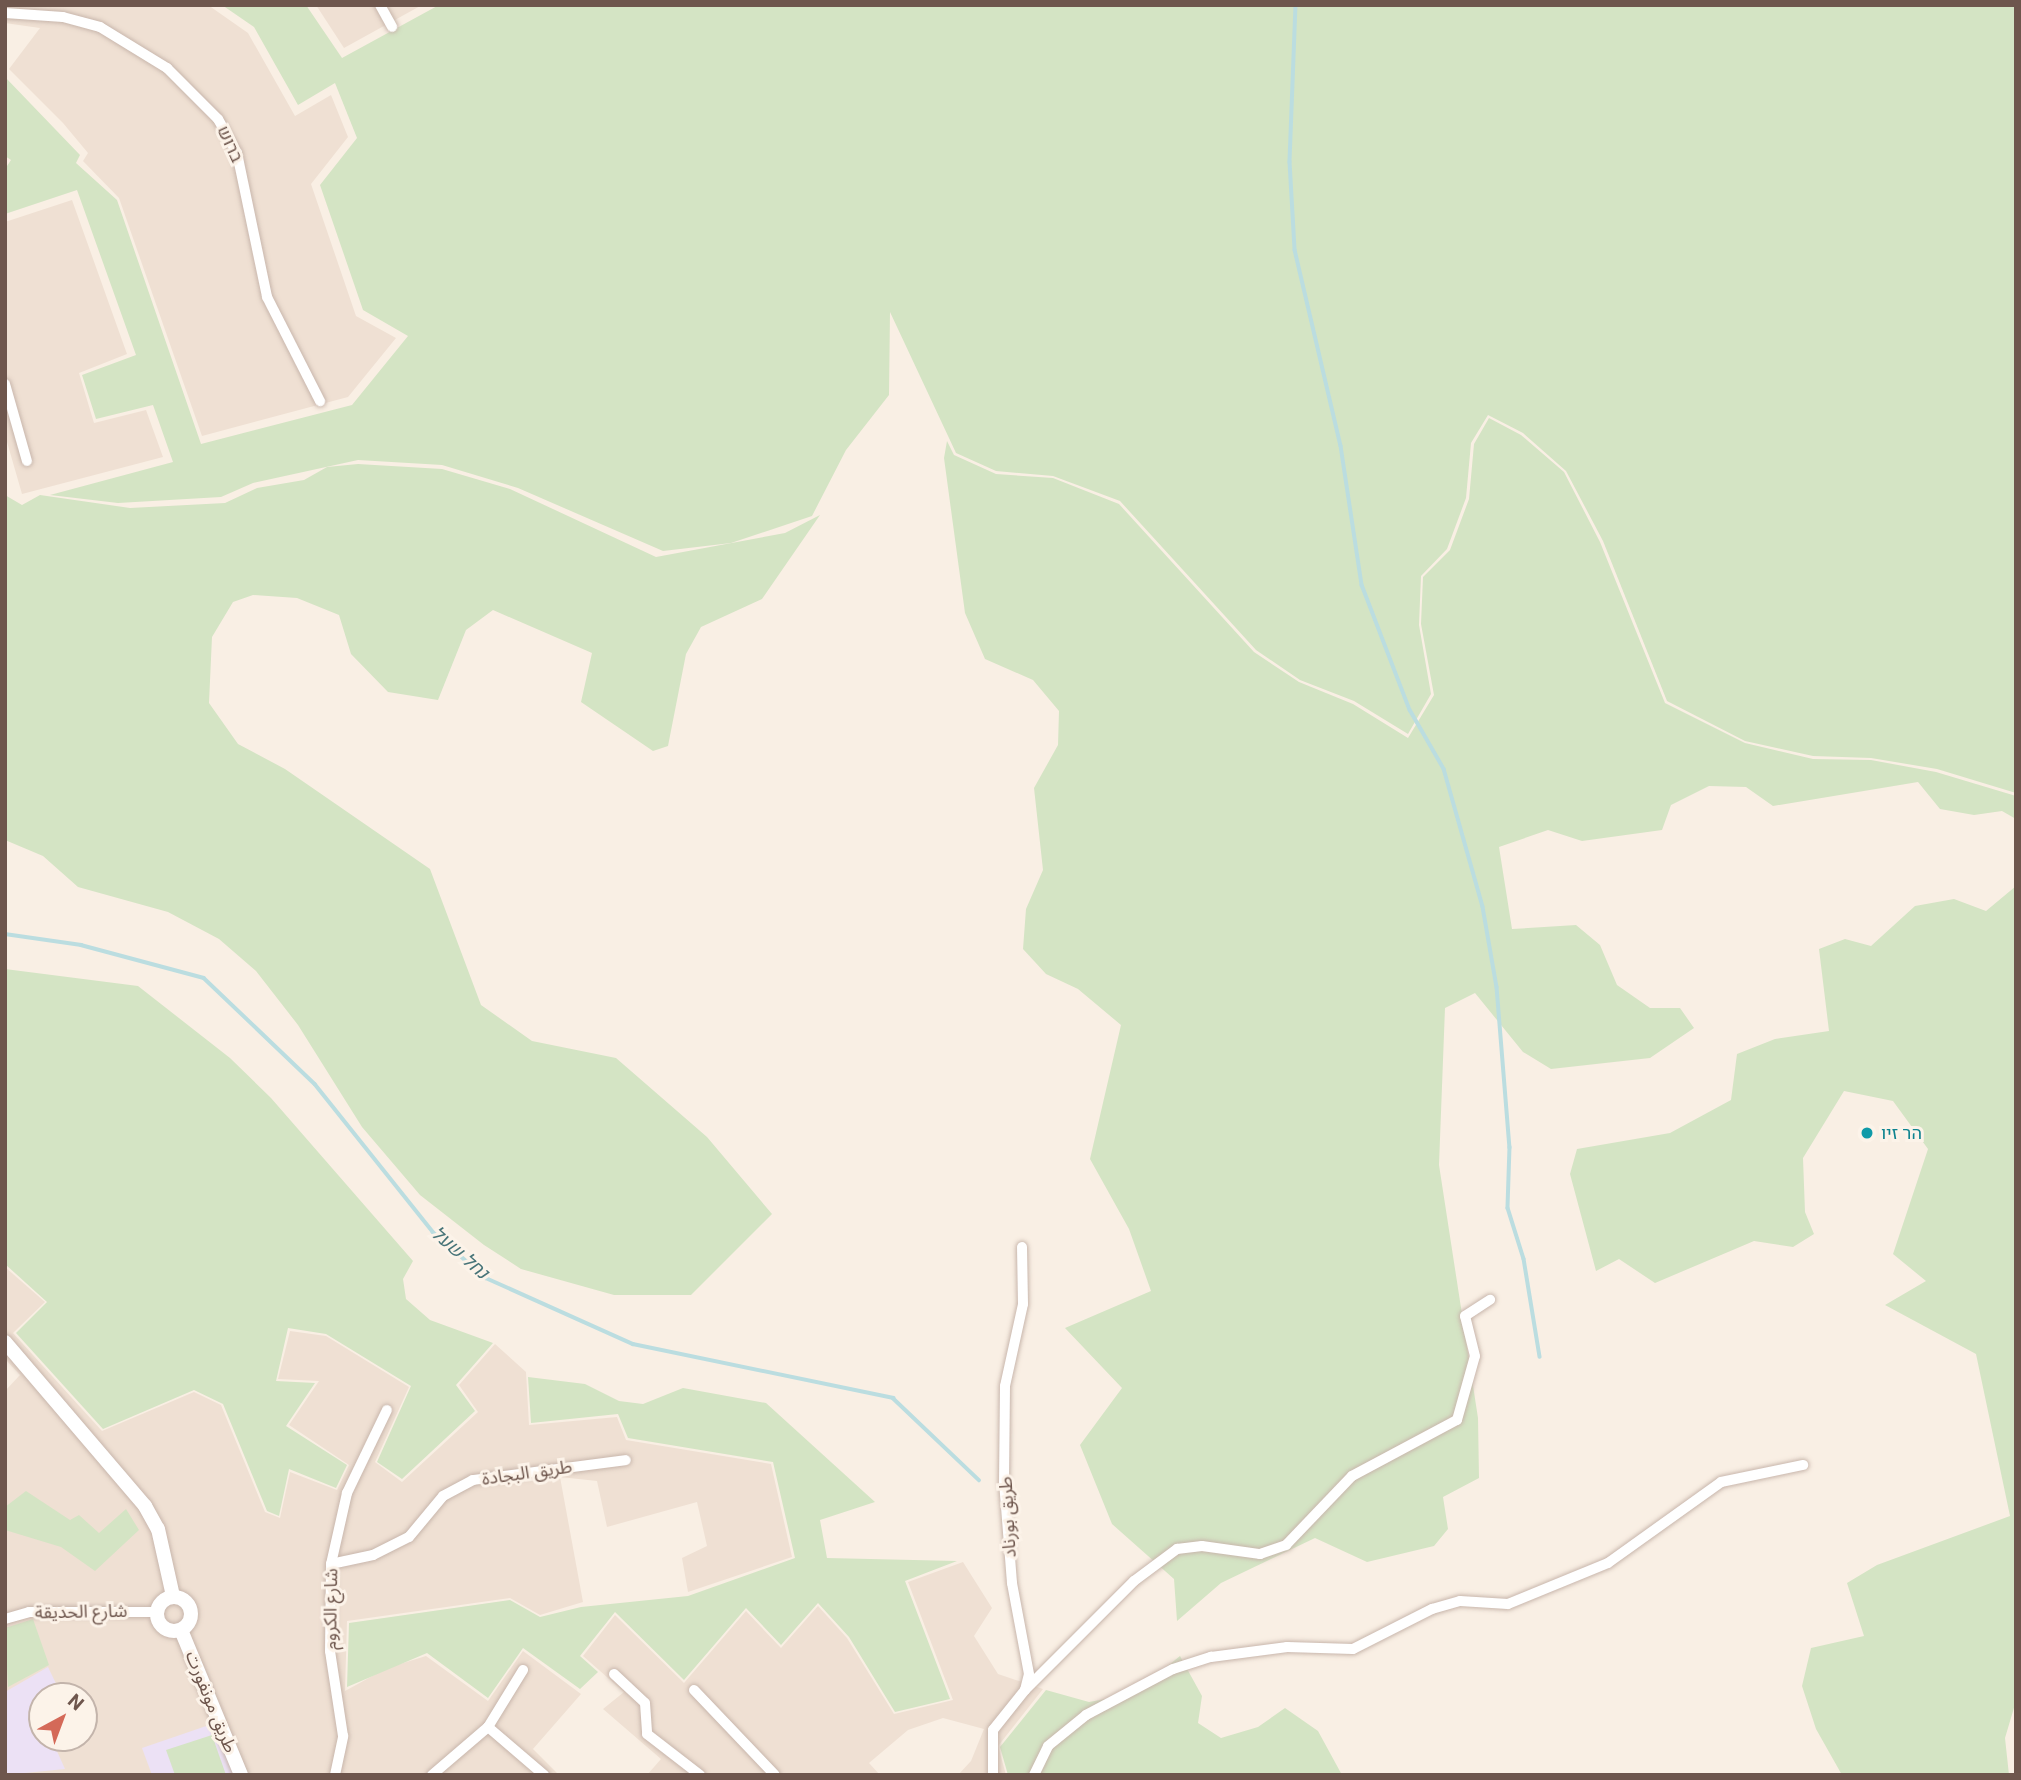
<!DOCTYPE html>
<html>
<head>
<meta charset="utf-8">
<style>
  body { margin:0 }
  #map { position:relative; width:2021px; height:1780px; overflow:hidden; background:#f9efe4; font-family:Roboto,"Noto Sans Arabic",Heebo,sans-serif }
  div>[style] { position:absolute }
  .residential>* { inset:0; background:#efe0d3 }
  .education>* { inset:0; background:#ece1f5 }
  .green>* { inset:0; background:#d4e4c4 }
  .stream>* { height:3.5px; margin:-1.75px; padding:0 1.75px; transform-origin:1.75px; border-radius:1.75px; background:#bbdde0 }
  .roads { filter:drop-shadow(0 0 2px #c8b6ac) drop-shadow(0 0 2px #c8b6ac) }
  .minor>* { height:10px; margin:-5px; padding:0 5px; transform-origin:5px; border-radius:5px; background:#fff }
  .secondary>* { height:14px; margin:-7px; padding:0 7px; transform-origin:7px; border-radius:7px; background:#fff }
  .secondary>.ring { margin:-7px; padding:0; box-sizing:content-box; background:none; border:14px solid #fff; border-radius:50% }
  .dots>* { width:19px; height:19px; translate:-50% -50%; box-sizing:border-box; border:4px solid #fcf3e9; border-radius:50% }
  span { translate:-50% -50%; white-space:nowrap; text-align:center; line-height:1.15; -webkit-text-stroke:6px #fcf3e9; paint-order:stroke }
  .street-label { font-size:18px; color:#6e564d }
  .culture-label { font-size:18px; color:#0d838f }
  .left { translate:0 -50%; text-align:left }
  .water-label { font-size:19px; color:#477478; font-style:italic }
  .frame { position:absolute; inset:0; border:7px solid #6e564d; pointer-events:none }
  .north { position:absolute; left:28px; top:1682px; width:70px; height:70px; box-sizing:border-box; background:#fcf3e9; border:2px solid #c3b4ab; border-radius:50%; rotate:41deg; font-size:19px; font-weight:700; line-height:28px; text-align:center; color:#6e564d }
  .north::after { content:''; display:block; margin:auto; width:24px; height:32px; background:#d46958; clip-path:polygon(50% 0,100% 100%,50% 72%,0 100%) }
</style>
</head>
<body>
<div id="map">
  <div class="residential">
    <div style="clip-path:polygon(5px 5px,208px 5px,248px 33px,295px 116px,331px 95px,348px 137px,311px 184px,356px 316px,396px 338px,348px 397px,202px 436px,119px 198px,83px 161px,88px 153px,63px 123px,9px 69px,40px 28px,5px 23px)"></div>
    <div style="clip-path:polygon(316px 5px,422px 5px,344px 48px)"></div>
    <div style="clip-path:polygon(72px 200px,127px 354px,79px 373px,94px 423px,146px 410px,163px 457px,22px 494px,5px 435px,5px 222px)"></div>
    <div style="clip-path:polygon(evenodd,5px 1267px,45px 1302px,13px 1333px,102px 1431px,194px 1392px,221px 1405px,265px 1512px,280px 1518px,290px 1472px,337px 1490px,349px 1465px,289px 1425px,319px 1381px,278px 1379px,290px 1331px,326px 1336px,409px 1387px,375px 1462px,402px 1482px,478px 1412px,459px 1385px,495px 1344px,526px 1372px,529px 1425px,617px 1417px,626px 1440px,771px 1464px,792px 1557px,688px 1592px,682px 1558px,707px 1546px,697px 1502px,607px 1527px,597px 1481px,560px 1477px,583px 1602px,540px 1615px,510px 1598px,347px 1621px,345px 1691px,387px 1668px,426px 1656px,488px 1701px,523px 1651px,581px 1694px,533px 1749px,559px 1775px,5px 1775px,5px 1391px,20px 1375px,5px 1359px,5px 1267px,42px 1696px,84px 1696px,84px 1738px,42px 1738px,42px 1696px)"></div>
    <div style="clip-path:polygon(963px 1562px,992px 1608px,974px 1636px,998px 1674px,1043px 1689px,998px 1746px,1006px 1775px,958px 1775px,971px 1761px,984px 1729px,943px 1718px,908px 1730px,869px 1763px,880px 1775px,647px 1775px,661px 1759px,603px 1709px,624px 1692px,583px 1656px,615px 1615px,684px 1683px,746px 1611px,781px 1648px,818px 1606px,847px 1638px,894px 1714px,953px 1700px,908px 1582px)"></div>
  </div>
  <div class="education">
    <div style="clip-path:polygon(48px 1667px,62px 1696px,42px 1696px,42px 1738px,51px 1738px,65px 1769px,5px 1775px,5px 1692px)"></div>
    <div style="clip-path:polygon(215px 1723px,234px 1775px,152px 1775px,142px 1748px)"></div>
  </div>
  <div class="green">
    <div style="clip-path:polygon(222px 5px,306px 5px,342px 58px,439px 5px,2016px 5px,2016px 793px,1937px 769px,1871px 758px,1813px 756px,1745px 741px,1667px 701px,1603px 541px,1566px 471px,1523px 433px,1488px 415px,1471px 443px,1466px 498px,1447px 549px,1421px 576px,1419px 625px,1431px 694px,1408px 734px,1354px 701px,1300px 680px,1256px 650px,1120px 501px,1053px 476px,996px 471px,956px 453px,890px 312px,889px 395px,846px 450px,812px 516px,731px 543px,663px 551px,518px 488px,442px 465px,358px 460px,253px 483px,221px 497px,118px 503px,50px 495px,173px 462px,153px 405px,96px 419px,82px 375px,136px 355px,77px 190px,5px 214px,5px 169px,11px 160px,5px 156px,5px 77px,80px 155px,76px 163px,117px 200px,201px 444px,352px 405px,408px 336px,363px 310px,320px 185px,357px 138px,335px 83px,298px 105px,254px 27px)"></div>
    <div style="clip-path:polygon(1489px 418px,1521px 435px,1564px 472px,1600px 542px,1665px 703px,1745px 743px,1813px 759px,1871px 760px,1936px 772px,2016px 796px,2016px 819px,2002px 811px,1974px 815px,1940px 809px,1918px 782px,1773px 806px,1746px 787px,1709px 786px,1671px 805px,1662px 830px,1582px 841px,1548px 830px,1499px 847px,1512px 929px,1576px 925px,1600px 945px,1617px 985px,1650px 1008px,1680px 1008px,1694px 1028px,1650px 1058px,1551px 1069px,1523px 1052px,1475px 993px,1445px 1008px,1439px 1165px,1478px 1418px,1479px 1478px,1443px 1497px,1448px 1529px,1434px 1546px,1367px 1562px,1315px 1538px,1221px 1583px,1177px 1621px,1174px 1579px,1112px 1524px,1080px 1445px,1122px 1388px,1065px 1328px,1151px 1291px,1129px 1229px,1090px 1159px,1121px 1025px,1078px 989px,1046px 974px,1023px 949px,1026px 909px,1043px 870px,1034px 788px,1058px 745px,1059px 711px,1033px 680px,985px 659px,965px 613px,944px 458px,947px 441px,954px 455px,996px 474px,1053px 478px,1119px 504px,1254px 652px,1299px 682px,1353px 704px,1408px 738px,1434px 695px,1421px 624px,1423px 577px,1450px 550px,1469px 499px,1474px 444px)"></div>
    <div style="clip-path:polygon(358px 464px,442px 469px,510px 489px,656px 557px,785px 533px,820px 515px,762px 599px,701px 627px,686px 654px,668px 746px,653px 751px,581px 702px,592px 653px,493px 610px,466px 630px,438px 700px,388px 692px,351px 654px,339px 615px,297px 598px,253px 595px,233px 602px,212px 637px,209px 703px,238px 744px,285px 769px,430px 869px,481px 1005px,532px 1041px,616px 1058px,707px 1137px,772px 1214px,691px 1295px,614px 1295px,521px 1269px,484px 1245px,420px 1195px,362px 1127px,298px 1025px,256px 971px,219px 939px,168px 912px,78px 887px,43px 856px,5px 840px,5px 495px,22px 505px,40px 495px,130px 508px,225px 503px,257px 488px,304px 480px,327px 467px)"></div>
    <div style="clip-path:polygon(2016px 886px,2016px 1701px,2005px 1738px,2009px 1775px,1842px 1775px,1816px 1729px,1802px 1686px,1811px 1648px,1864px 1636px,1847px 1583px,1877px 1565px,2010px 1516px,1976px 1354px,1885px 1305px,1926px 1281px,1893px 1254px,1928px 1149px,1893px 1101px,1844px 1091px,1803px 1158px,1805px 1212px,1814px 1234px,1793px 1247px,1754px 1241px,1655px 1283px,1619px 1259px,1596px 1271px,1570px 1174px,1577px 1149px,1670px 1133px,1731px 1100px,1737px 1054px,1775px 1039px,1829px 1031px,1819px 949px,1845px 939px,1871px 946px,1915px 906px,1954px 899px,1986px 911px)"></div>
    <div style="clip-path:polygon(5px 969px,138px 986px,230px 1058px,271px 1098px,413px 1261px,403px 1279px,406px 1299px,430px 1320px,493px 1343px,456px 1385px,475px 1411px,402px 1479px,377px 1462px,411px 1386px,326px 1334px,288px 1328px,276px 1381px,315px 1383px,286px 1426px,347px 1465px,336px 1488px,289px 1469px,279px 1516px,267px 1511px,223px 1404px,194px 1390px,103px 1429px,16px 1333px,47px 1302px,5px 1264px)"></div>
    <div style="clip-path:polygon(528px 1377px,585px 1384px,619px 1401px,643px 1404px,683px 1388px,766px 1403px,875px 1502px,820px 1520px,827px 1558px,957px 1561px,905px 1581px,950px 1699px,895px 1712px,849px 1637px,818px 1603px,781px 1645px,746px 1608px,684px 1680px,615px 1612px,580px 1656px,598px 1672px,580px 1689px,523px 1648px,488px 1698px,427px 1653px,347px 1687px,349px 1623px,510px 1600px,540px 1617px,581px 1607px,688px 1596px,795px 1558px,773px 1462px,628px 1438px,618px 1414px,531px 1423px)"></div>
    <div style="clip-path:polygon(26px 1491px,70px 1520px,79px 1515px,99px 1533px,126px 1509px,139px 1530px,95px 1571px,61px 1547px,5px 1530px,5px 1507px)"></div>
    <div style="clip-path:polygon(33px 1619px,49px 1665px,8px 1687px,5px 1628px)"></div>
    <div style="clip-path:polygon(1180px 1656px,1202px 1696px,1198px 1723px,1221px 1738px,1258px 1727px,1285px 1708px,1318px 1731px,1342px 1775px,1008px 1775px,1000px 1747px,1046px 1690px,1089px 1702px,1133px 1694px)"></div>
    <div style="clip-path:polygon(212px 1735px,226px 1775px,175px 1775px,166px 1750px)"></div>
  </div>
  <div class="stream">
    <div style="left:1296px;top:5px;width:157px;rotate:92.2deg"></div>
    <div style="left:1290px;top:162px;width:88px;rotate:86.7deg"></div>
    <div style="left:1295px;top:250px;width:201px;rotate:76.8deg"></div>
    <div style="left:1341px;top:446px;width:141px;rotate:81.4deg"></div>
    <div style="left:1362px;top:585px;width:134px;rotate:69deg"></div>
    <div style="left:1410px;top:710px;width:68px;rotate:60deg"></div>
    <div style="left:1444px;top:769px;width:143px;rotate:74.2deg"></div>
    <div style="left:1483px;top:907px;width:81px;rotate:80.1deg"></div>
    <div style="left:1497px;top:987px;width:161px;rotate:85.4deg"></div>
    <div style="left:1510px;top:1147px;width:61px;rotate:91.9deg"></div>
    <div style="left:1508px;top:1208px;width:53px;rotate:72.6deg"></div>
    <div style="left:1524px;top:1259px;width:99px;rotate:80.7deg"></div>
    <div style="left:5px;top:934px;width:77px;rotate:8.2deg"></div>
    <div style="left:81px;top:945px;width:127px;rotate:15deg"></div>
    <div style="left:204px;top:978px;width:153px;rotate:43.7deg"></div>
    <div style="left:315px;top:1084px;width:189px;rotate:51.4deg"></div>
    <div style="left:433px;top:1232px;width:70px;rotate:41deg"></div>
    <div style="left:486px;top:1278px;width:161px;rotate:24.2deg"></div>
    <div style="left:633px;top:1344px;width:266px;rotate:11.7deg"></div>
    <div style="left:893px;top:1398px;width:119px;rotate:43.6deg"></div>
  </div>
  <div class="roads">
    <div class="minor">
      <div style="left:380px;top:5px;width:25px;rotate:61deg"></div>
      <div style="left:5px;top:13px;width:58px;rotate:3.9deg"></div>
      <div style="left:63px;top:17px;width:38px;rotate:15deg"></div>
      <div style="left:100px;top:27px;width:79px;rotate:31.5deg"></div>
      <div style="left:167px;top:68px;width:72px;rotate:45deg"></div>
      <div style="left:218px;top:119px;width:39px;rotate:61deg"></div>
      <div style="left:237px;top:153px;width:147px;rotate:78.2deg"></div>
      <div style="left:267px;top:297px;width:117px;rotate:63deg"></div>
      <div style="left:5px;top:384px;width:80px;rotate:74.1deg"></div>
      <div style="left:331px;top:1564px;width:43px;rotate:-12.1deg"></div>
      <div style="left:373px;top:1555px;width:40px;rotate:-26.6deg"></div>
      <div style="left:409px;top:1537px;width:53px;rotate:-50.3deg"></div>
      <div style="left:443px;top:1496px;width:34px;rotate:-28deg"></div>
      <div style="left:473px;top:1480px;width:154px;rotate:-7.4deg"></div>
      <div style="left:5px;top:1619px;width:25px;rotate:-16deg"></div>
      <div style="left:29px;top:1612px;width:128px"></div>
      <div style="left:614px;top:1674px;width:42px;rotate:43.1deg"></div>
      <div style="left:645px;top:1703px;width:31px;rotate:86deg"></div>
      <div style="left:647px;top:1734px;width:67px;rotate:37.7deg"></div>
      <div style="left:694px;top:1690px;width:117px;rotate:46.4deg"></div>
      <div style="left:1025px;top:1690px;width:154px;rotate:-45deg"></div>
      <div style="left:1134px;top:1581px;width:54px;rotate:-36.7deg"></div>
      <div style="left:1177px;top:1549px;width:25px;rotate:-7deg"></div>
      <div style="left:1202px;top:1546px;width:59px;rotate:7.9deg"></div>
      <div style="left:1260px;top:1554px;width:28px;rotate:-19deg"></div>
      <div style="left:1286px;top:1545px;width:95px;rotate:-46.3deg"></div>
      <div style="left:1352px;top:1476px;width:119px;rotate:-28.1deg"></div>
      <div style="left:1457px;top:1420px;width:66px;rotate:-74.3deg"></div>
      <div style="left:1475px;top:1356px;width:41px;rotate:-104deg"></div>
      <div style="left:1465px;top:1316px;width:30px;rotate:-33deg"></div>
      <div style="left:488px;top:1727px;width:74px;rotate:40.6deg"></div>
      <div style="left:335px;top:1775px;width:40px;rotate:-78deg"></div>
      <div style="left:343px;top:1736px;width:86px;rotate:-98.7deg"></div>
      <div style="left:330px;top:1651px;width:87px;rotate:-89.3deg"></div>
      <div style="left:331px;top:1564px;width:73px;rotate:-77.3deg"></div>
      <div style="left:347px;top:1493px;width:92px;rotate:-64.3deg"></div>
      <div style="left:432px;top:1775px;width:74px;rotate:-40.6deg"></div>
      <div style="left:488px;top:1727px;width:67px;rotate:-58.4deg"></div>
      <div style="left:993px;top:1775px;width:45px;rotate:-90deg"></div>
      <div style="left:993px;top:1730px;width:51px;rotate:-51.3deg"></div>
      <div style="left:1025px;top:1690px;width:16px;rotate:-76deg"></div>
      <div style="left:1029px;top:1674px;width:93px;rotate:-100.6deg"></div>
      <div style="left:1012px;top:1583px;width:101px;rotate:-94.5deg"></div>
      <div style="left:1004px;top:1482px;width:96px;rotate:-89.4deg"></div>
      <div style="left:1005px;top:1386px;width:84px;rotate:-77.6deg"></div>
      <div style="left:1023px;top:1304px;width:57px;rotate:-91deg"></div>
      <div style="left:1034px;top:1775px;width:32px;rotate:-64deg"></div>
      <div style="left:1048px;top:1746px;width:49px;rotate:-39.2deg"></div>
      <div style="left:1086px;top:1715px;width:98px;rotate:-27.9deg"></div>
      <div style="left:1173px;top:1669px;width:40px;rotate:-18deg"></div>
      <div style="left:1211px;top:1657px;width:77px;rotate:-7.5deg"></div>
      <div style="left:1287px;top:1647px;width:66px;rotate:1.7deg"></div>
      <div style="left:1353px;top:1649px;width:89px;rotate:-26.9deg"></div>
      <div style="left:1432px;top:1609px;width:29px;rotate:-16deg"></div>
      <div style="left:1460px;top:1601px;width:48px;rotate:3.6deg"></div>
      <div style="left:1508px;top:1604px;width:108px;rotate:-22.3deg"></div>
      <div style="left:1608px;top:1563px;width:139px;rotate:-35.6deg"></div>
      <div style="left:1721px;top:1482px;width:84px;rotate:-11.7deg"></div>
    </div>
    <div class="secondary">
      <div style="left:5px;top:1342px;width:216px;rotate:49.5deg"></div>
      <div style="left:145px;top:1506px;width:26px;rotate:61deg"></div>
      <div style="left:158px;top:1529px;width:69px;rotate:77.4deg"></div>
      <div class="ring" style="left:157px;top:1597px;width:20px;height:20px"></div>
      <div style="left:181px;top:1630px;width:157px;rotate:67.5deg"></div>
    </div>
  </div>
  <div class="dots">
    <div style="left:1867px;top:1133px;background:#0f9aa8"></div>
  </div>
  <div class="street-label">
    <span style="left:230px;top:144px;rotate:65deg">ברוש</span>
    <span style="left:527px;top:1473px;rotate:-8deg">طريق البجادة</span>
    <span style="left:1008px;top:1517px;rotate:-93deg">طريق بورناد</span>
    <span style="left:331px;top:1609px;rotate:-89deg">شارع الكروم</span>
    <span style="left:81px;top:1612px;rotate:-1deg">شارع الحديقة</span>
    <span style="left:211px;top:1702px;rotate:68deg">طريق مونفورت</span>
  </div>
  <div class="culture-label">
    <span class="left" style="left:1881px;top:1133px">הר זיו</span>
  </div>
  <div class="water-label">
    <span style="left:460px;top:1253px;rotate:41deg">נחל שעל</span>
  </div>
  <div class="frame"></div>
  <div class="north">N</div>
</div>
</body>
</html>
